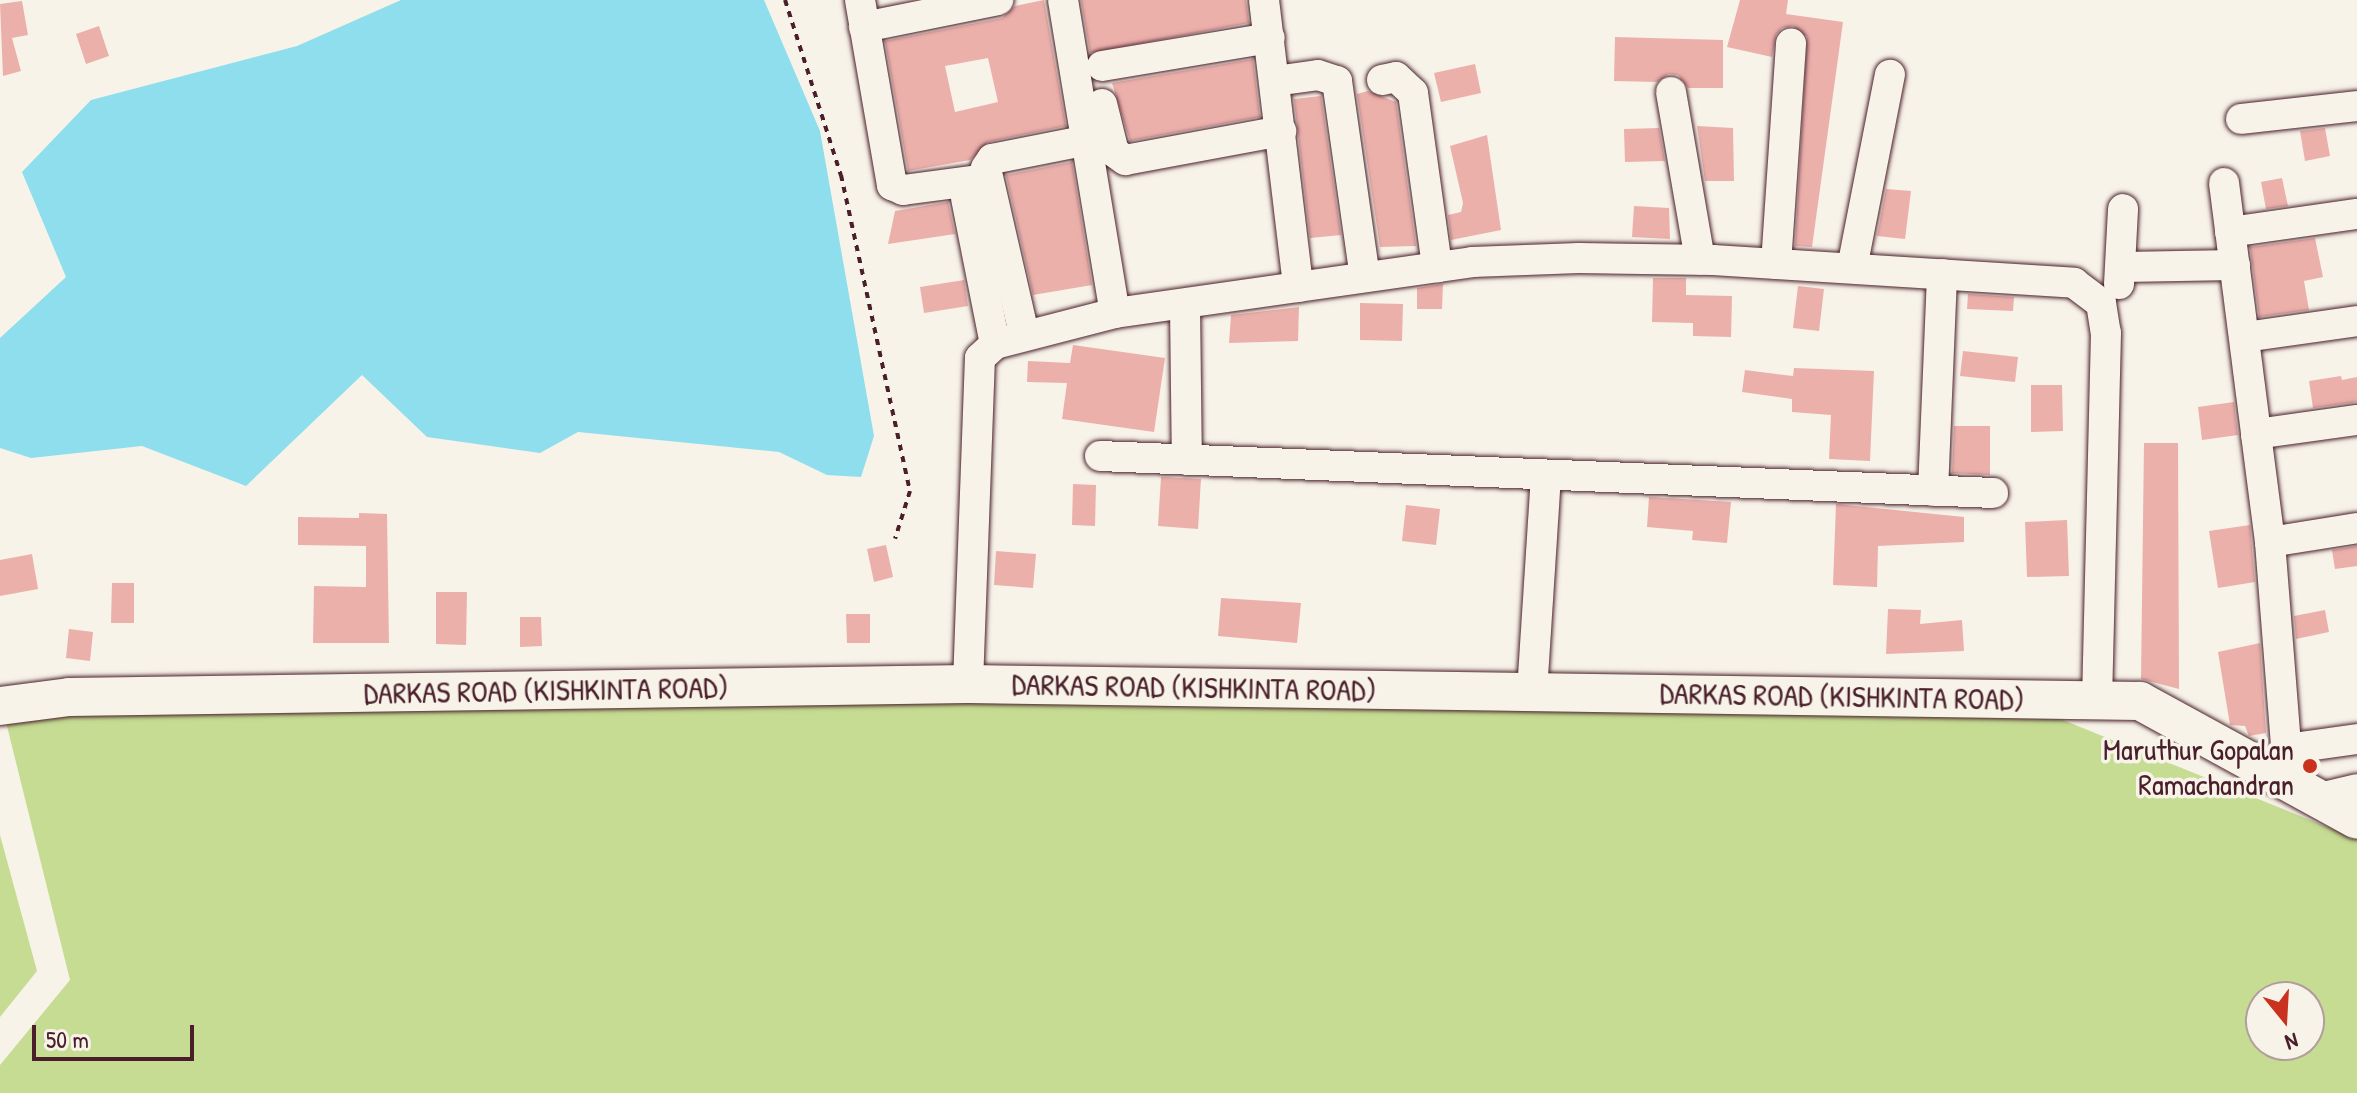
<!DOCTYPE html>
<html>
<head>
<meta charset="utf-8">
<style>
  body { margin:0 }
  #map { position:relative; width:2357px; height:1093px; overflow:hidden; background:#f7f3e8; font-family:"Patrick Hand",sans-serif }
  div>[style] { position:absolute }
  .green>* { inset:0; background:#c5dc92 }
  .water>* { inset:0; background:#8fdeed }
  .building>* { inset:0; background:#ecb0ab }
  .path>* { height:4px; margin-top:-2px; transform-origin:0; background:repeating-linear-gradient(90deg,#4a1f2b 0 6px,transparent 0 12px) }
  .roads { filter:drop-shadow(0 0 2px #4a1f2b) drop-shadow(0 0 2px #4a1f2b) }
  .minor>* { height:30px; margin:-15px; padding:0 15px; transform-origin:15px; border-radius:15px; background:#f7f3e8 }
  .major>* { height:38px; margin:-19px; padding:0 19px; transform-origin:19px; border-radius:19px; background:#f7f3e8 }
  .dots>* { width:22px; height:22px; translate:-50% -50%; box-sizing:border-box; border:4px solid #f7f3e8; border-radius:50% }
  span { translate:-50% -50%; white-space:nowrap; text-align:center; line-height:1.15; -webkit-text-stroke:7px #f7f3e8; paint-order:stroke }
  .street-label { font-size:30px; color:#4a1f2b }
  .poi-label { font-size:30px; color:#4a1f2b }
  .right { translate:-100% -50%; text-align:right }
  .north { position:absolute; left:2245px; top:981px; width:80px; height:80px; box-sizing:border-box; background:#f7f3e8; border:2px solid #b29e9c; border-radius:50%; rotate:162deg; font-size:22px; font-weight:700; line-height:32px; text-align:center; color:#4a1f2b }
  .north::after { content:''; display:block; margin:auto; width:28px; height:36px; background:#c8321e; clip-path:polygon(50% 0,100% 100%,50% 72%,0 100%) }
  .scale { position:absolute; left:32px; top:1025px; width:162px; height:36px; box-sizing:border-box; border:4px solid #4a1f2b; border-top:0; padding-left:10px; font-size:24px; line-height:28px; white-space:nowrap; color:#4a1f2b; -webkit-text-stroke:6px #f7f3e8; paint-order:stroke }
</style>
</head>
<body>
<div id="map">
  <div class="green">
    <div style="clip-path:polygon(evenodd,660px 700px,2026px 705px,2357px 839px,2357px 1093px,0 1093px,0 1065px,70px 980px,1px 702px,660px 700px,2261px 997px,2309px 997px,2309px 1045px,2261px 1045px,2261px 997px)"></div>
    <div style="clip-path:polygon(0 835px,37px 971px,0 1017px)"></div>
  </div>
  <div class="water">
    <div style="clip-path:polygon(401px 0,764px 0,820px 131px,874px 436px,861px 477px,827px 475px,779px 452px,578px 432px,540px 453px,427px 437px,362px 375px,246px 486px,142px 446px,31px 458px,0 448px,0 338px,66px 277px,22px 172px,91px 100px,297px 46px)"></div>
  </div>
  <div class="building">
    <div style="clip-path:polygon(evenodd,1044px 0,1066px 126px,988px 142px,970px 160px,908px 171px,885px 41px,1002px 18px,1015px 6px,1044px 0,988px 58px,998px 102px,955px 112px,945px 66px,988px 58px)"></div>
    <div style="clip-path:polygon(1081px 0,1246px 0,1249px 23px,1090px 53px)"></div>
    <div style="clip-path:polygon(1740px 0,1788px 0,1786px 14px,1843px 22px,1812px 247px,1795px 246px,1807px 37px,1793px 26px,1782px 28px,1776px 35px,1772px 57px,1727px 47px)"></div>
    <div style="clip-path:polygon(22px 1px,28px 35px,12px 38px,21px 71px,3px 76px,0 4px)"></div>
    <div style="clip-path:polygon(99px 26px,109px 56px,86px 64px,76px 34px)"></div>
    <div style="clip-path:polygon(1615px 37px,1723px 40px,1723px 88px,1688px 88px,1678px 75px,1669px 74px,1657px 82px,1614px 81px)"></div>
    <div style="clip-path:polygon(1253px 59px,1260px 117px,1130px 141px,1112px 83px)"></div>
    <div style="clip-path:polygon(1475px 64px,1481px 93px,1441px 102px,1434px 73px)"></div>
    <div style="clip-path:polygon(1368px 91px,1396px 102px,1416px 246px,1380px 247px,1357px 94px)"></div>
    <div style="clip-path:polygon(1321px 96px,1341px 235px,1310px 238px,1294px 99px)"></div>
    <div style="clip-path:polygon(1697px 126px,1733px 128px,1734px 181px,1705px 181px)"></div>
    <div style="clip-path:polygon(1659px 128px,1665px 161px,1625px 162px,1624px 129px)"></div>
    <div style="clip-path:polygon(2325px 128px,2330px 156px,2305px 161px,2300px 131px)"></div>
    <div style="clip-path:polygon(1487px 135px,1501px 230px,1451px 240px,1448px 215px,1461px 212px,1463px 203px,1450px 146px)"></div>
    <div style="clip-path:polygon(1072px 162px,1092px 285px,1033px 295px,1006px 175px)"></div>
    <div style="clip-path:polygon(2282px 178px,2288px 206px,2266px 209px,2261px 182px)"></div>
    <div style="clip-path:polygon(1886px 189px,1911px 191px,1905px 239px,1877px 236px)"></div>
    <div style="clip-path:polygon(948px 202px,955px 234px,888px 244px,895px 211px)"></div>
    <div style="clip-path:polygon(1634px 206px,1669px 208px,1670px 239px,1632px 237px)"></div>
    <div style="clip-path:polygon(2315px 238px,2323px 277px,2304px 281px,2309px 310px,2259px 317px,2250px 247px)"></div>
    <div style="clip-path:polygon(1653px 278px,1686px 278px,1686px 295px,1732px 296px,1731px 337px,1693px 336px,1693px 323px,1652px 322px)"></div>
    <div style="clip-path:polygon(964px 280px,968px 306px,924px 313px,920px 287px)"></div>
    <div style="clip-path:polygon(1443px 284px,1442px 309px,1417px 309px,1417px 288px)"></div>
    <div style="clip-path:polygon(1798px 286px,1824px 289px,1819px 331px,1793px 328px)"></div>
    <div style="clip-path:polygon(1968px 294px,2014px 297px,2013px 311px,1967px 309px)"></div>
    <div style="clip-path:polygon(1360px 303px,1403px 304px,1402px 341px,1360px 340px)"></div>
    <div style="clip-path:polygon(1299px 307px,1298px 341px,1229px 343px,1231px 315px)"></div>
    <div style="clip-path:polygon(1073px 345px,1165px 358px,1154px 432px,1062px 419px,1067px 383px,1027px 382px,1028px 361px,1070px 363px)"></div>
    <div style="clip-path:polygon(1963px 351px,2018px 357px,2015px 382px,1960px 376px)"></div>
    <div style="clip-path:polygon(1794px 368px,1874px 371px,1870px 461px,1829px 459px,1831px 415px,1792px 412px,1792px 399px,1742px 392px,1745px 370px,1793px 376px)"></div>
    <div style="clip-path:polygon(2341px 376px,2342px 380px,2357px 377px,2357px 402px,2313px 408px,2309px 381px)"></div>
    <div style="clip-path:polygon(2031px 385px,2062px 385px,2063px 431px,2031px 432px)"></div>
    <div style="clip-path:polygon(2234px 402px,2238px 435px,2202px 440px,2198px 407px)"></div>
    <div style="clip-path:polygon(1954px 426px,1990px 426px,1990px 475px,1952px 473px)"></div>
    <div style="clip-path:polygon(2144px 443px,2178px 443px,2179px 689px,2141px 679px)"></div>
    <div style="clip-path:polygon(1161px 477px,1201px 479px,1198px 529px,1158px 526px)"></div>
    <div style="clip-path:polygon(1073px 484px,1096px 485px,1095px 526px,1072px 525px)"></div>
    <div style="clip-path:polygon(1649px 497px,1731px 502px,1727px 543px,1692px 540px,1693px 531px,1647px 527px)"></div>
    <div style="clip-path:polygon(1836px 504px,1964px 517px,1964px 542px,1878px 546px,1877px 587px,1833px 585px)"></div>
    <div style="clip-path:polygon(1406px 505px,1440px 509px,1436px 545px,1402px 541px)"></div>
    <div style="clip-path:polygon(359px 513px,387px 514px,389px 643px,313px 643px,314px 586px,366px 587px,366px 546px,298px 545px,298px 517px,359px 518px)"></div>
    <div style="clip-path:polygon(2067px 520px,2069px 576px,2027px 577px,2025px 522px)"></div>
    <div style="clip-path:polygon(2250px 525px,2255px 582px,2218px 588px,2209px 531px)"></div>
    <div style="clip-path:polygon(886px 545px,893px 577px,874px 582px,867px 549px)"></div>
    <div style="clip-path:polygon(2357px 546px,2357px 566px,2335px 569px,2332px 550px)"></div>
    <div style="clip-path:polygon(996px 551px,1036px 554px,1033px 588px,994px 585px)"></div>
    <div style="clip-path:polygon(32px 554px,38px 589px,0 596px,0 560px)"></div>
    <div style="clip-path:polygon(112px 583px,134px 583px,134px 623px,111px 623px)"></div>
    <div style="clip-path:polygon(436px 592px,467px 592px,466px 645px,436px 644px)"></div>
    <div style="clip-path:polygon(1221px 598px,1301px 603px,1297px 643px,1218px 636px)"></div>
    <div style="clip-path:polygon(1888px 609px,1921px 610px,1920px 624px,1962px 620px,1964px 651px,1886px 654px)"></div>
    <div style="clip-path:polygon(2325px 610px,2329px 632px,2296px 639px,2294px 616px)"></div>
    <div style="clip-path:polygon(846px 614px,870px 614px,870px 643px,847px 643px)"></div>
    <div style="clip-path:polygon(520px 617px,541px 617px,542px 646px,520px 647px)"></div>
    <div style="clip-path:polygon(69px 629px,93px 632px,90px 661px,66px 658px)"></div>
    <div style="clip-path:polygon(2260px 643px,2266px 733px,2249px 736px,2245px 726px,2230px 725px,2218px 652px)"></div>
  </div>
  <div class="path">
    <div style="left:785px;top:0;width:184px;rotate:72.3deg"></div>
    <div style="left:841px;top:175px;width:323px;rotate:77.7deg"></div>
    <div style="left:910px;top:491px;width:50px;rotate:107.4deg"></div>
  </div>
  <div class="roads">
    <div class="minor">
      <div style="left:860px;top:0;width:188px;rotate:80.2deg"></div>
      <div style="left:892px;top:185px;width:12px;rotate:24deg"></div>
      <div style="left:903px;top:190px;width:85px;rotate:-7.5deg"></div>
      <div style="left:1063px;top:0;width:317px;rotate:80.6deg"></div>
      <div style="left:1264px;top:0;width:289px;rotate:83.2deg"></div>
      <div style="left:864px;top:27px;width:137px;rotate:-11.4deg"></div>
      <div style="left:1102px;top:66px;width:170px;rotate:-9.5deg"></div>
      <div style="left:1382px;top:80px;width:14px;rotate:-12deg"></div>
      <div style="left:1396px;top:77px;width:23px;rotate:43deg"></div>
      <div style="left:1413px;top:93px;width:176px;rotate:82.1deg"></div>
      <div style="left:1275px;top:81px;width:43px;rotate:-7.9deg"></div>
      <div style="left:1318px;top:75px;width:20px;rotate:18deg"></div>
      <div style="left:1337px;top:81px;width:198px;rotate:81.9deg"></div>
      <div style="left:1671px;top:92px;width:170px;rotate:80.2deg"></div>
      <div style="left:1102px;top:104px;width:49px;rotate:76deg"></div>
      <div style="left:1114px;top:152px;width:14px;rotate:36deg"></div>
      <div style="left:1125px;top:160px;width:159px;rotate:-10.5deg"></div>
      <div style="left:2241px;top:119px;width:117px;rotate:-6.4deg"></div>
      <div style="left:2224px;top:183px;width:253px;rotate:82.7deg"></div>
      <div style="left:2256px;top:434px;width:102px;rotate:-7.9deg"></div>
      <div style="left:966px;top:198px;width:149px;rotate:78.8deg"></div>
      <div style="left:2230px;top:232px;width:128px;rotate:-8.1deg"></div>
      <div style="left:1776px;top:264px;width:221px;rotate:-86.1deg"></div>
      <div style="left:2123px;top:267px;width:112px;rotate:-1deg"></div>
      <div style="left:1852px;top:268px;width:197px;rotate:-78.9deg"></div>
      <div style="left:2119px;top:284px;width:75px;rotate:-86.9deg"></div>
      <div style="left:1185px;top:306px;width:154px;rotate:89.3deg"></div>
      <div style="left:1024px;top:334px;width:170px;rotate:-102.9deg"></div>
      <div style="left:986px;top:168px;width:11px;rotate:-56deg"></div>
      <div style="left:992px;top:159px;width:98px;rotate:-11.2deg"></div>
      <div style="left:2245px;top:337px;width:113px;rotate:-8.1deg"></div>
      <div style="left:2256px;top:434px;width:109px;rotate:82.6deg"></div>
      <div style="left:2270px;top:542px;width:88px;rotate:-9.1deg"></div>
      <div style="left:1100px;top:456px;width:894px;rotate:2.37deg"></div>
      <div style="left:1933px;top:491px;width:217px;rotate:-87.6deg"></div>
      <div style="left:2270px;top:542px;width:241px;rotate:85.5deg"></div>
      <div style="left:968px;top:684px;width:326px;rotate:-87.9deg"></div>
      <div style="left:980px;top:358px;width:21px;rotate:-43deg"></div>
      <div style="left:995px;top:344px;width:124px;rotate:-14.5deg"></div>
      <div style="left:1115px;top:313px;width:361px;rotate:-8.1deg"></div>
      <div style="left:1472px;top:262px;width:107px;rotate:-2.1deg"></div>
      <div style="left:1579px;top:258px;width:134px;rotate:0.9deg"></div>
      <div style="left:1713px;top:260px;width:362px;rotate:3.6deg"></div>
      <div style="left:2074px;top:283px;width:34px;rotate:37deg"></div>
      <div style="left:2101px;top:303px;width:30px;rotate:81deg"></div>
      <div style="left:2106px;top:333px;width:367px;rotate:91.4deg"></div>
      <div style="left:1532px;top:692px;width:217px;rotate:-86.3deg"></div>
      <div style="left:2286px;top:749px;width:72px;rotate:-8deg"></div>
      <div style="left:2319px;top:798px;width:39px;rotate:-13deg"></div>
    </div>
    <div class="major">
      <div style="left:0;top:706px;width:70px;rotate:-7.4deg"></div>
      <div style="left:69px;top:697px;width:899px;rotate:-0.83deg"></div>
      <div style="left:968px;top:684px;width:1172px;rotate:0.83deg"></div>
      <div style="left:2140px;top:701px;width:247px;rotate:28.7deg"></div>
    </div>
  </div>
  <div class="dots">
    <div style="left:2310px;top:766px;background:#c8321e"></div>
  </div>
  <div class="street-label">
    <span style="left:1194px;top:687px;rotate:1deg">DARKAS ROAD (KISHKINTA ROAD)</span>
    <span style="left:546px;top:690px;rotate:-1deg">DARKAS ROAD (KISHKINTA ROAD)</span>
    <span style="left:1842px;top:696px;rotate:1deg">DARKAS ROAD (KISHKINTA ROAD)</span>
  </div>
  <div class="poi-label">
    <span class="right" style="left:2294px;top:766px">Maruthur Gopalan<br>Ramachandran</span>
  </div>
  <div class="north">N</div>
  <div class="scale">50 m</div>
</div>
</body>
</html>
